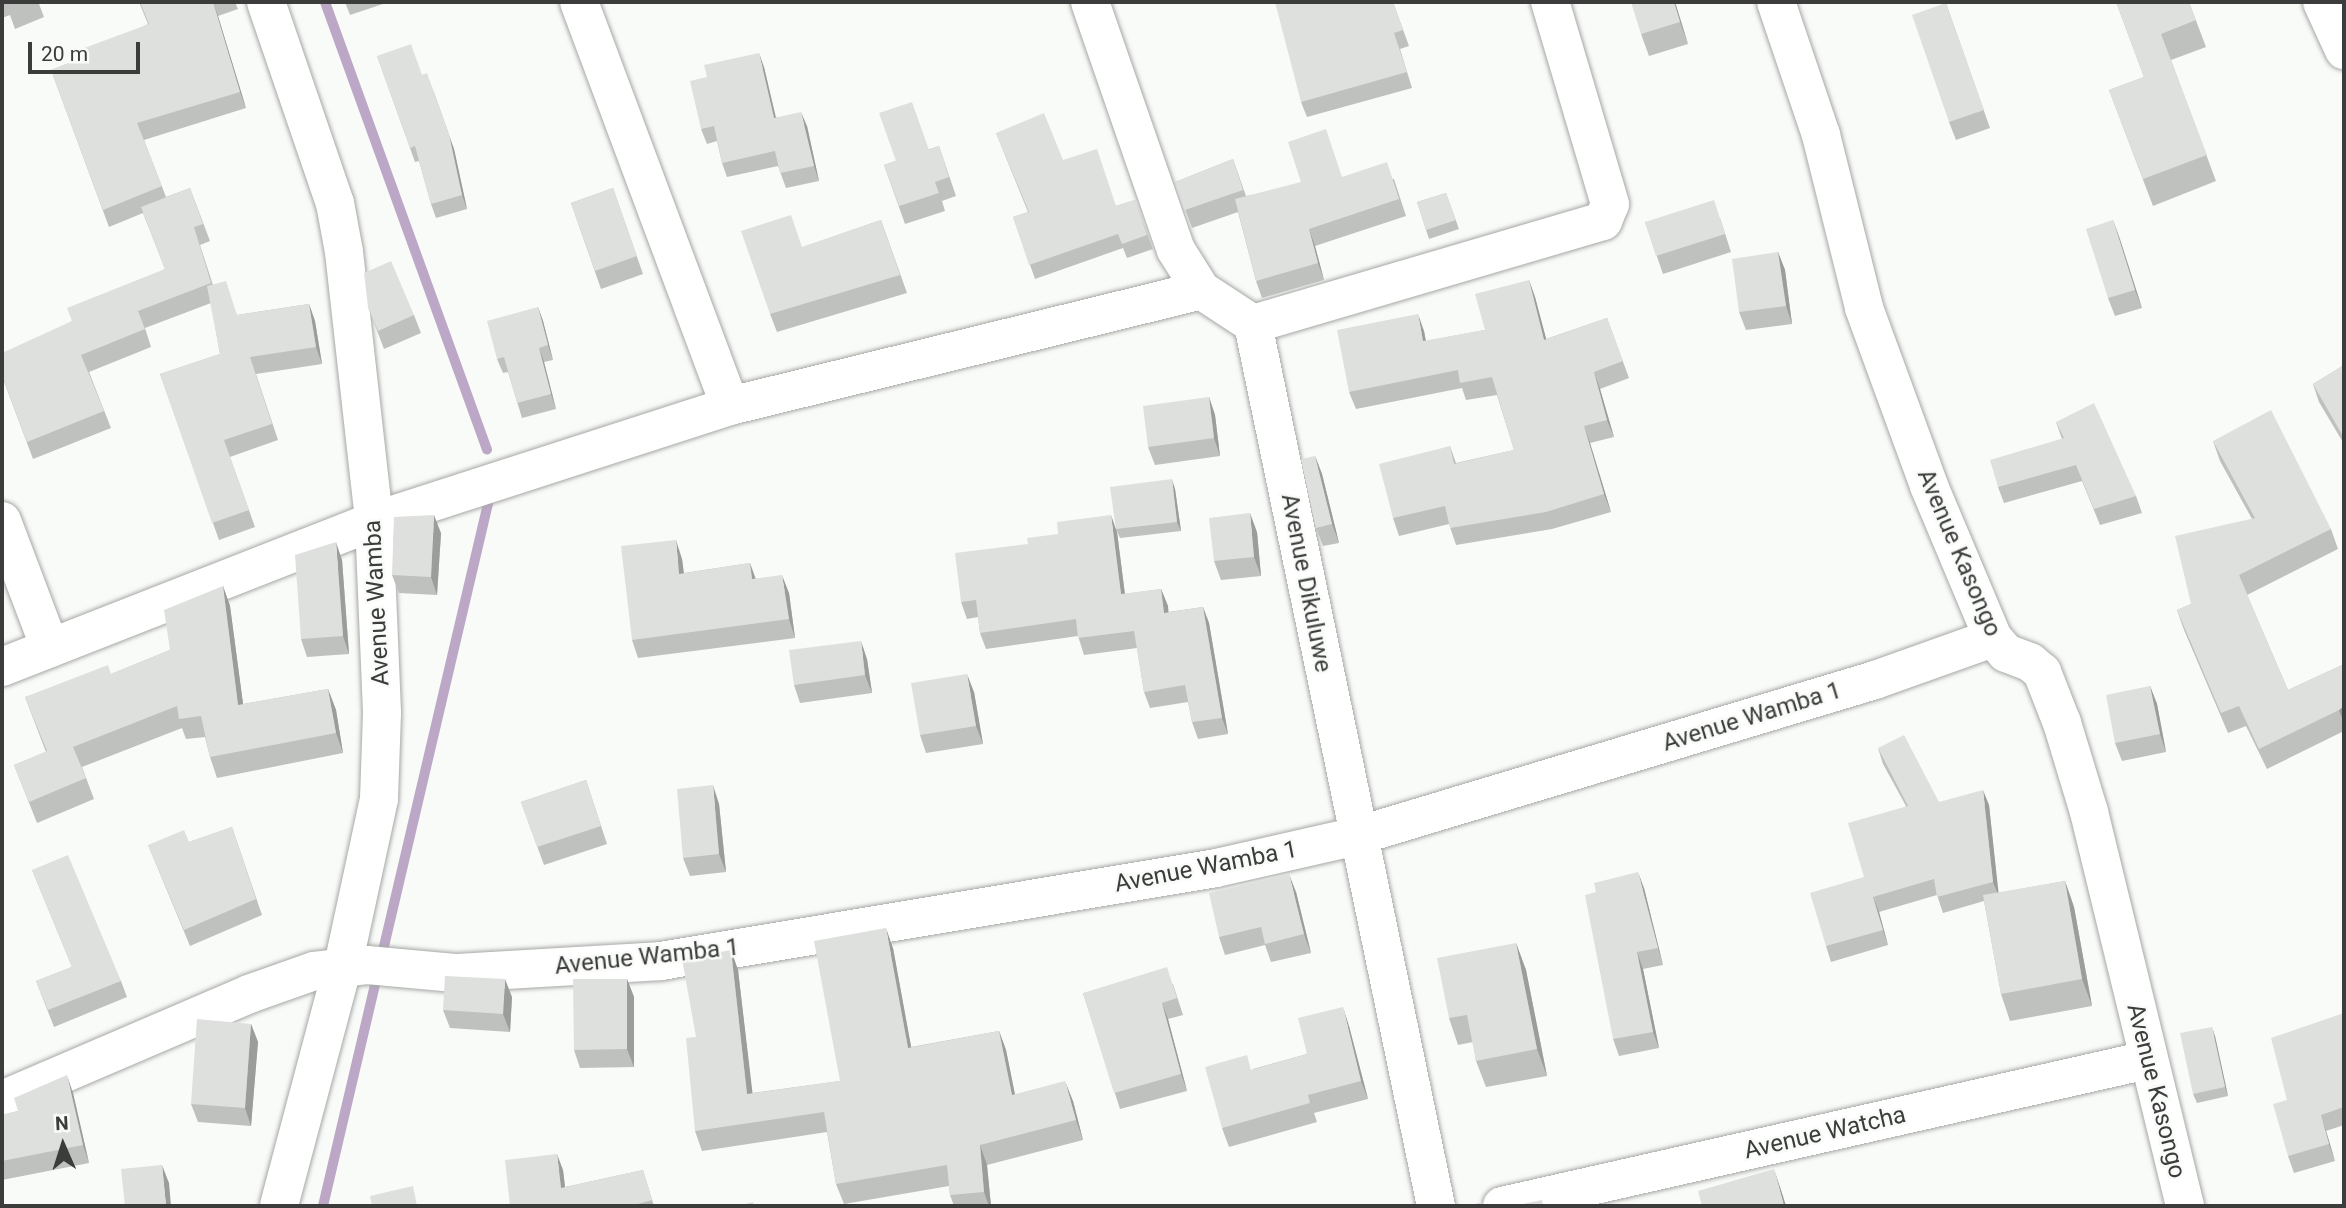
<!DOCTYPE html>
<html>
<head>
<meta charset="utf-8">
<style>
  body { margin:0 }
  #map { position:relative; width:2346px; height:1208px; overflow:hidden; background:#f9fbf8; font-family:Roboto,sans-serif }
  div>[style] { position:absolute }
  .stream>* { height:10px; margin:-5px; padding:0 5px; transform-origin:5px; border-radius:5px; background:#bca7c7 }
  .roads { filter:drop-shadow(0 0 2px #a6a8a5) drop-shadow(0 0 2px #a6a8a5) }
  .street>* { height:38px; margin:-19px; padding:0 19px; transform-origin:19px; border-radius:19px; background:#fff }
  .wall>* { inset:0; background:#bfc1be }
  .shaded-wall>* { inset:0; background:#9b9d9b }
  .building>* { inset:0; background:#dee0dd }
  span { translate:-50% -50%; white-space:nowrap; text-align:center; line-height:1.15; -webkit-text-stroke:5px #f9fbf8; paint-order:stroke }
  .street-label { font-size:24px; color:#3b3c3b }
  .frame { position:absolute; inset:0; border:4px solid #3b3c3b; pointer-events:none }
  .north { position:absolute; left:28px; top:1110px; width:70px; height:70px; -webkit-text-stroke:5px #f9fbf8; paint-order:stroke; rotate:357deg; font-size:19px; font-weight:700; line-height:28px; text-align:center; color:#3b3c3b }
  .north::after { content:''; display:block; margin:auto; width:24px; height:32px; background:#3b3c3b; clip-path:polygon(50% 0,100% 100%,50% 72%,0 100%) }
  .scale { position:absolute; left:28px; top:42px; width:112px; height:32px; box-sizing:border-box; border:4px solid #3b3c3b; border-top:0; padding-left:9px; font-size:21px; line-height:24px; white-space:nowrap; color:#3b3c3b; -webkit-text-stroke:5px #f9fbf8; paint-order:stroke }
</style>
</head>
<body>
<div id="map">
  <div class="stream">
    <div style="left:325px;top:2px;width:476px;rotate:70.1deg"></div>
    <div style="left:323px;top:1206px;width:730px;rotate:-76.78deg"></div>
  </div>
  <div class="roads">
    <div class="street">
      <div style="left:266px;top:2px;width:213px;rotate:71.1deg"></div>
      <div style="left:335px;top:203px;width:50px;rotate:79.6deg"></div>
      <div style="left:344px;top:252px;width:271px;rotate:83.6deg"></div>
      <div style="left:374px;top:521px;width:192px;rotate:87.6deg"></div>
      <div style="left:382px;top:713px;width:86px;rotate:92deg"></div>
      <div style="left:379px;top:799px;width:170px;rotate:102.2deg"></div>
      <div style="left:343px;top:965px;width:249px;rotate:104.9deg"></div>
      <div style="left:579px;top:2px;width:431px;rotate:69.5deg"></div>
      <div style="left:1090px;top:2px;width:262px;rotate:70.9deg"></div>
      <div style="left:1176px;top:250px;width:47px;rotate:58deg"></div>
      <div style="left:1201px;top:290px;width:62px;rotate:33.2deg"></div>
      <div style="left:1253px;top:324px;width:901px;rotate:78.28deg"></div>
      <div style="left:1776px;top:2px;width:140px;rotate:71.3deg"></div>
      <div style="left:1821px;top:135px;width:178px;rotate:76deg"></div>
      <div style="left:1864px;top:308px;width:189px;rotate:69.9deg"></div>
      <div style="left:1929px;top:486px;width:165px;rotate:67.2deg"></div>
      <div style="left:1993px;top:638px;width:20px;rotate:49deg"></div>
      <div style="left:2006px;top:653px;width:26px;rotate:21deg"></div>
      <div style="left:2030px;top:662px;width:16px;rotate:40deg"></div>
      <div style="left:2042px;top:672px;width:55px;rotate:68.6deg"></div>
      <div style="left:2062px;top:723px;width:93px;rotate:73.1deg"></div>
      <div style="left:2089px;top:812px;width:406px;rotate:76.3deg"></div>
      <div style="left:2322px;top:2px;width:53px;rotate:65.4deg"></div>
      <div style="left:1253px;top:324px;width:365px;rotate:-16.4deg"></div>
      <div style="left:1603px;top:221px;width:18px;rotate:-68deg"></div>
      <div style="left:1610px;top:204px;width:211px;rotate:-106.5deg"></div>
      <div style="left:2px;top:521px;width:136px;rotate:69.3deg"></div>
      <div style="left:2px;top:667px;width:400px;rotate:-21.4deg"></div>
      <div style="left:374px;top:521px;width:374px;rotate:-17.9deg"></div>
      <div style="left:730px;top:406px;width:485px;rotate:-13.8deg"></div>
      <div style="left:2px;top:1100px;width:269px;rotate:-23.2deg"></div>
      <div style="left:249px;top:994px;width:69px;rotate:-19.5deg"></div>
      <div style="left:314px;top:971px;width:53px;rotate:-6.5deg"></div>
      <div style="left:367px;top:965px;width:88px;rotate:5.2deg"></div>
      <div style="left:455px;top:973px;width:206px;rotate:-3.3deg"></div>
      <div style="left:661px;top:961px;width:563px;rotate:-9.51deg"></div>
      <div style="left:1216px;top:868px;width:145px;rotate:-12.8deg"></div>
      <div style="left:1357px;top:836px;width:541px;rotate:-16.76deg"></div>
      <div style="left:1875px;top:680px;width:125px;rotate:-19.6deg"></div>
      <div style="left:1502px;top:1206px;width:661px;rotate:-12.75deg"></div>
    </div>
  </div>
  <div class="wall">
    <div style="clip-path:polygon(2px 2px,45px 2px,39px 4px,44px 17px,15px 29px,10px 15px,2px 18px)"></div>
    <div style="clip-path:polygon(139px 2px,235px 2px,238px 9px,218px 16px,246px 108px,144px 140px,166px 197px,190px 188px,210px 241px,200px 245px,213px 285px,237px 315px,309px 304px,315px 321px,322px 364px,256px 374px,278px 440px,230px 457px,255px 527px,219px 540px,160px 374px,220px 354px,211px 303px,145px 328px,151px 347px,89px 372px,111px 428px,33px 459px,2px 376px,72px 321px,165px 269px,143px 213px,109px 227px,51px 70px,82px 58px,148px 24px)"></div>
    <div style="clip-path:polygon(345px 2px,382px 2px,383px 4px,350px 15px)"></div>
    <div style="clip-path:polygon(1393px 2px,1409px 46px,1400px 49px,1412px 88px,1307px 117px,1301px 102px)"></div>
    <div style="clip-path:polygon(1675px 2px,1688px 44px,1649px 56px,1641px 34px)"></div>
    <div style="clip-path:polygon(2116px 2px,2189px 2px,2206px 47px,2171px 60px,2216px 181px,2153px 206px,2109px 90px,2144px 77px)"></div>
    <div style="clip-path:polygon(1946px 3px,1990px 128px,1956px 140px,1949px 122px)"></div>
    <div style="clip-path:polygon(377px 56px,422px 75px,454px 149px,467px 209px,436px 218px,431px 204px,419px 161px,415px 162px)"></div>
    <div style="clip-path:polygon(764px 67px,776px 117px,807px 126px,819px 181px,786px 188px,778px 166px,727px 177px,722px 163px,717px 141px,707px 144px,701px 129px)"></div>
    <div style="clip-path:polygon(996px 133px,1063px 160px,1116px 206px,1135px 200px,1153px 249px,1127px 258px,1123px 248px,1035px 279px,1013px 217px,1028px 212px)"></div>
    <div style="clip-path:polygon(939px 146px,956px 196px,942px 201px,945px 211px,905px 224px,884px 165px)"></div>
    <div style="clip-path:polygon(1233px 159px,1246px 196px,1342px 177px,1394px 179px,1406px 216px,1315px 246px,1324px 280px,1262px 298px,1256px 281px,1238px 212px,1192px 228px,1175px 182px)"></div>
    <div style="clip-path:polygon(613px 188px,643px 274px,601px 289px,571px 203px)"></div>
    <div style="clip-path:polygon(1446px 193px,1459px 229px,1429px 239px,1417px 202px)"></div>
    <div style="clip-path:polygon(1720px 218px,1731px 252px,1663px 274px,1645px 222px)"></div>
    <div style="clip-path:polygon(881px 220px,907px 293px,777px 332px,770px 314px,803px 247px)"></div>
    <div style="clip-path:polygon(2113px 220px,2142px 308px,2115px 316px,2108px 298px)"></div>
    <div style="clip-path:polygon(1778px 252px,1785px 270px,1792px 324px,1746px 330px,1739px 312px)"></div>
    <div style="clip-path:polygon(1529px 280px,1535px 297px,1546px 339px,1607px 318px,1629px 378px,1600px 389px,1614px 437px,1590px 443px,1611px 512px,1552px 529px,1456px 545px,1449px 524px,1399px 536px,1393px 518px,1450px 446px,1456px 463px,1514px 450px,1497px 395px,1466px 400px,1462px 388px,1356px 409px,1349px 392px,1424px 331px,1426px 341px,1485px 330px)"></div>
    <div style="clip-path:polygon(368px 307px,414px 315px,421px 333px,384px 349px)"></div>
    <div style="clip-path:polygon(538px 307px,543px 321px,553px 360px,544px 362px,556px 409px,522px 418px,508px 372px,503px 373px,497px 359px)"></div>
    <div style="clip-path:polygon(2344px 365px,2344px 444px,2319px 402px,2313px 384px)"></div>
    <div style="clip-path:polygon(1209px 397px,1215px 415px,1220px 456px,1155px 465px,1148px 447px)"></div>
    <div style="clip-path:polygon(2056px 422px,2136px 496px,2142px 513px,2100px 525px,2082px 481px,2004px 503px,1998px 487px,2062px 439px)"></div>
    <div style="clip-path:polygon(2213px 441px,2331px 529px,2338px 549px,2247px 595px,2288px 690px,2344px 664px,2344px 731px,2267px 769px,2246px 726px,2228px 733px,2184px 630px,2177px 610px,2191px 604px,2252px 519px,2220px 461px)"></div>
    <div style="clip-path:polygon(1315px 456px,1322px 474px,1339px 543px,1323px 546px,1316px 528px)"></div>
    <div style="clip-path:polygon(1175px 489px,1181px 531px,1120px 538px,1116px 529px)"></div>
    <div style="clip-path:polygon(1117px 532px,1125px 594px,1161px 589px,1168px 606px,1168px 612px,1203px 607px,1209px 623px,1228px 734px,1198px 739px,1192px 722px,1188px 702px,1150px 708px,1144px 692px,1137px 648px,1084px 655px,1078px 636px,986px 649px,980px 633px,978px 617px,967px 619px,961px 602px)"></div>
    <div style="clip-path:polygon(1257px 532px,1261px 576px,1221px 580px,1214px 561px)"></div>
    <div style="clip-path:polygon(441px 533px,437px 595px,399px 593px,392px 575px)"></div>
    <div style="clip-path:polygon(682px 559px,684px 573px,750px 563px,756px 579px,789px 593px,795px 638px,638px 658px,632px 640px)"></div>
    <div style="clip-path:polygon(342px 560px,349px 654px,307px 657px,301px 639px)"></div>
    <div style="clip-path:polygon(223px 586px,230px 606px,243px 704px,328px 689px,336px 710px,343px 753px,217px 778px,210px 757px,205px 737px,186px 739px,182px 728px,82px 767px,94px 799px,37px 823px,14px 765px,46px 752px,25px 697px,111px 674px,170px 650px)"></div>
    <div style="clip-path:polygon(867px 659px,872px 693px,800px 703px,794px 685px)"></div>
    <div style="clip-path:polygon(2150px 686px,2157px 704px,2166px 752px,2122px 761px,2115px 743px)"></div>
    <div style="clip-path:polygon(974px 692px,983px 744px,926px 753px,920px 735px)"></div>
    <div style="clip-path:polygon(1878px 748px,1939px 802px,1989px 805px,1998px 893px,2065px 881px,2074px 907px,2092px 1006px,2010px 1021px,2001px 994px,1984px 901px,1943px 913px,1937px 895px,1879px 912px,1888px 945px,1831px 962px,1826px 946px,1906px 806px,1883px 764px)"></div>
    <div style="clip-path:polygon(586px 780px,607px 844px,544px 865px,521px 802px)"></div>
    <div style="clip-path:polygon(719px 804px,726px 872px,690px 876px,683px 858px)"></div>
    <div style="clip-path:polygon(232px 827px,262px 915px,190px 946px,148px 845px,189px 842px)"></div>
    <div style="clip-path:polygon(32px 870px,121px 981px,127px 997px,54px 1027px,36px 981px,72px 967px)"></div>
    <div style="clip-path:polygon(1644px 888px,1663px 965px,1643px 969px,1659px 1048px,1619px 1056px,1613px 1039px)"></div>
    <div style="clip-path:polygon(1296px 892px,1311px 953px,1271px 962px,1265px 945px,1225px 955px,1219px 937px)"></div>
    <div style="clip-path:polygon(1516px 943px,1526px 970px,1547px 1076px,1486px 1087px,1476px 1061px,1473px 1042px,1458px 1045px,1449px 1018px)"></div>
    <div style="clip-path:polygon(893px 948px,911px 1047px,999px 1031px,1006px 1050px,1015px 1094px,1073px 1101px,1083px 1140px,987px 1165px,991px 1206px,954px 1206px,950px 1195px,949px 1186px,844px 1204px,836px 1184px,827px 1132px,702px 1151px,695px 1131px,696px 1037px,731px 950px,738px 970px,752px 1093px,840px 1081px)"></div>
    <div style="clip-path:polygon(627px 979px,634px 997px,634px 1067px,580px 1068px,574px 1050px)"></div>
    <div style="clip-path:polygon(1173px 984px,1183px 1015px,1168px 1019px,1187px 1091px,1120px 1109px,1083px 993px)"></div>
    <div style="clip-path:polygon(512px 997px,510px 1032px,450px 1028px,443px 1010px)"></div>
    <div style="clip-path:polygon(2344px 1013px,2344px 1125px,2326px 1131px,2335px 1161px,2294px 1173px,2288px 1156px,2287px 1100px)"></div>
    <div style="clip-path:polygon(251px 1024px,258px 1042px,251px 1126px,198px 1122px,191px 1104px)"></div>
    <div style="clip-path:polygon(1349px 1026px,1368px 1099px,1314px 1113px,1317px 1122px,1229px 1147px,1222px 1128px,1253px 1069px,1307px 1054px)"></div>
    <div style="clip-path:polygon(2215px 1036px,2228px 1096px,2197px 1103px,2193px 1094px)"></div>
    <div style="clip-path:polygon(73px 1093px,89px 1163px,2px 1180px,2px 1115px,18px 1111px)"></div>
    <div style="clip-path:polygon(563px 1170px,565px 1187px,643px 1170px,654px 1206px,510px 1206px)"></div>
  </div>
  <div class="shaded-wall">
    <div style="clip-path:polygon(213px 2px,218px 16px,246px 108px,240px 92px)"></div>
    <div style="clip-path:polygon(1674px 2px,1675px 2px,1688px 44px,1680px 22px)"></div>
    <div style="clip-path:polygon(759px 53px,764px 67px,779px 132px,774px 118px)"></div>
    <div style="clip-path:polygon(432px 87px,454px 149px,467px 209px,462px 195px)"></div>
    <div style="clip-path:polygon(801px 112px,807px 126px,819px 181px,814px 166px)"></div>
    <div style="clip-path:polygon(2113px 220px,2120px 239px,2142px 308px,2135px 290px)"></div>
    <div style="clip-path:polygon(1309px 229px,1315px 246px,1324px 280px,1318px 263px)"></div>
    <div style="clip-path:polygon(1778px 252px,1785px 270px,1792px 324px,1786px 306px)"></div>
    <div style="clip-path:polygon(1529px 280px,1535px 297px,1551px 357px,1544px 340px)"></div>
    <div style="clip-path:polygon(309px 304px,315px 321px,322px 364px,316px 347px)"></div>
    <div style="clip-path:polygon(538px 307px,543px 321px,553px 360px,548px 345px)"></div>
    <div style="clip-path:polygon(1418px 314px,1424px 331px,1429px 359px,1423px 341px)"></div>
    <div style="clip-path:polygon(539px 348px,544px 362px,556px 409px,551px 394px)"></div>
    <div style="clip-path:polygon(1594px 372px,1600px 389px,1614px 437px,1607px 420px)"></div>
    <div style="clip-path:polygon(1209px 397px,1215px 415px,1220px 456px,1214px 438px)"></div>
    <div style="clip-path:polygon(1584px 426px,1590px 443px,1611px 512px,1604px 494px)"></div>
    <div style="clip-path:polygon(1315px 456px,1322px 474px,1339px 543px,1332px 524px)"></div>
    <div style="clip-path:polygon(1172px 479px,1175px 489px,1181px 531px,1177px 522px)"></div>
    <div style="clip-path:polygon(1250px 513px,1257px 532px,1261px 576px,1254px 557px)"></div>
    <div style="clip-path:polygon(434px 515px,441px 533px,437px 595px,431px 577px)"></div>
    <div style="clip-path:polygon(1111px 515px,1117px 532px,1127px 611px,1121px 594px)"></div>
    <div style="clip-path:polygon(676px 540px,682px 559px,686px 592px,679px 574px)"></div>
    <div style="clip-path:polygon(336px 542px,342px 560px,349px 654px,343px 636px)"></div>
    <div style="clip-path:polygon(750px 563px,756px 581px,752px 579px)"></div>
    <div style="clip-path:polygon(782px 575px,789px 593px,795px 638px,789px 619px)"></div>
    <div style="clip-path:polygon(223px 586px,230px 606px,246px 726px,238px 705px)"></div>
    <div style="clip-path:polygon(1161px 589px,1168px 606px,1170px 629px,1164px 613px)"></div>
    <div style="clip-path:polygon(1203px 607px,1209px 623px,1228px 734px,1222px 718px)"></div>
    <div style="clip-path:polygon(861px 641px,867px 659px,872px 693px,865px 675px)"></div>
    <div style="clip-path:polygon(967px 674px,974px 692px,983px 744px,976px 726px)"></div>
    <div style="clip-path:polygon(2150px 686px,2157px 704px,2166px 752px,2160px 734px)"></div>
    <div style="clip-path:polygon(328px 689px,336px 710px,343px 753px,336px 733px)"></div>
    <div style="clip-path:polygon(2344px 706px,2344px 723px,2339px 710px)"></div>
    <div style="clip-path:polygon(713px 785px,719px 804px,726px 872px,719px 854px)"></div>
    <div style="clip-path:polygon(1983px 790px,1989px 805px,1999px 897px,1993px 882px)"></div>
    <div style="clip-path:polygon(1638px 872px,1644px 888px,1663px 965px,1658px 948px)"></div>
    <div style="clip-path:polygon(1289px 874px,1296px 892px,1311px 953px,1304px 934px)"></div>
    <div style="clip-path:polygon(2065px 881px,2074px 907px,2092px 1006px,2082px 979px)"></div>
    <div style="clip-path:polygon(1873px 897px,1879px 912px,1888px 945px,1883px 930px)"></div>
    <div style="clip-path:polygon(886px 928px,893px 948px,915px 1068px,908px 1048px)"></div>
    <div style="clip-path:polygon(1516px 943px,1526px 970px,1547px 1076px,1537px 1049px)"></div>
    <div style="clip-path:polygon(731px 950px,738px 970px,755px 1114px,747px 1094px)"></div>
    <div style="clip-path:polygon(1637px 952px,1643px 969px,1659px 1048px,1653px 1032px)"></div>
    <div style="clip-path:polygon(505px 979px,512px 997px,510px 1032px,503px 1014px)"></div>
    <div style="clip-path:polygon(627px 979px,634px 997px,634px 1067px,627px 1049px)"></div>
    <div style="clip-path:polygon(1162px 1003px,1168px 1019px,1187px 1091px,1181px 1074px)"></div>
    <div style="clip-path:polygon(1343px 1007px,1349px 1026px,1368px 1099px,1361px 1081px)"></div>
    <div style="clip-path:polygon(251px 1024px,258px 1042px,251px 1126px,245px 1108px)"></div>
    <div style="clip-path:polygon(2212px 1027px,2215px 1036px,2228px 1096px,2225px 1087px)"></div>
    <div style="clip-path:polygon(999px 1031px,1006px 1050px,1019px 1115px,1012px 1095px)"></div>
    <div style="clip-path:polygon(67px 1075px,73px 1093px,89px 1163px,83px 1145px)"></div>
    <div style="clip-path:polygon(1065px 1081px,1073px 1101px,1083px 1140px,1076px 1120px)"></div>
    <div style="clip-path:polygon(2321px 1115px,2326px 1131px,2335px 1161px,2329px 1144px)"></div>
    <div style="clip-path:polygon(980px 1145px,987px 1165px,991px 1206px,989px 1206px,984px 1192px)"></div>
    <div style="clip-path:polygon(557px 1154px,563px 1170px,567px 1203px,561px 1188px)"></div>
    <div style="clip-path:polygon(162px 1165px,169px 1183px,171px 1206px,166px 1206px)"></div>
    <div style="clip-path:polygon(1774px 1169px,1783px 1196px,1786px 1206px,1784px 1206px)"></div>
  </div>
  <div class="building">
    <div style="clip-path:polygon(140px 2px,213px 2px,240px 92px,137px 123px,162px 186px,103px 210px,51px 70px,82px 58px,79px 50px,149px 24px)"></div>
    <div style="clip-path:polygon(1275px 2px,1393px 2px,1403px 30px,1394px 33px,1407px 72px,1301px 102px)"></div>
    <div style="clip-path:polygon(1631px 2px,1674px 2px,1680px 22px,1641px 34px)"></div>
    <div style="clip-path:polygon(2116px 2px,2189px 2px,2196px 20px,2161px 34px,2207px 155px,2143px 179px,2109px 90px,2144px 77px)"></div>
    <div style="clip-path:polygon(1946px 3px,1984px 110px,1949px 122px,1912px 15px)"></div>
    <div style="clip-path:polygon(411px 44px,422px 75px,427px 73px,449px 134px,462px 195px,431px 204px,415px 146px,410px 148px,377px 56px)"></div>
    <div style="clip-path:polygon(759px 53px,774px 118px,801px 112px,814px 166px,780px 173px,775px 151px,722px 163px,714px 126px,701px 129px,690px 81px,707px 77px,704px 65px)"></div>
    <div style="clip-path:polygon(912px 102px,929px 150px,939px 146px,949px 177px,935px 182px,939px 193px,899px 206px,884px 165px,896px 161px,879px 113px)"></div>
    <div style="clip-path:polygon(1044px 113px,1063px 160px,1097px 149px,1116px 206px,1135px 200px,1147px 235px,1122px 244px,1118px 234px,1029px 265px,1013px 217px,1029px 212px,996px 133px)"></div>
    <div style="clip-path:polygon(1326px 129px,1342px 177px,1387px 162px,1399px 199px,1309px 229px,1318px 263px,1256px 281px,1235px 199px,1301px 182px,1288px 142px)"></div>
    <div style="clip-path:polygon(1233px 159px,1243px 190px,1185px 210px,1175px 182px)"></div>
    <div style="clip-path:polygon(190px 188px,203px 224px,194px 227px,211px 283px,138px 311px,145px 329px,81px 355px,104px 411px,27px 442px,2px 375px,2px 353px,72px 321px,67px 308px,165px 269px,141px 207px)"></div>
    <div style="clip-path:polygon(613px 188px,637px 256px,595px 271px,571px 203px)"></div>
    <div style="clip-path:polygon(1446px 193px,1456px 220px,1426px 230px,1417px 202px)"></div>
    <div style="clip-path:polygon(1714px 200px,1725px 234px,1656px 256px,1645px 222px)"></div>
    <div style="clip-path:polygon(791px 215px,802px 247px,881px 220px,900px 275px,770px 314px,741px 231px)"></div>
    <div style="clip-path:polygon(2113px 220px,2135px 290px,2108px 298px,2086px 229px)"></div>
    <div style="clip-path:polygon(1778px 252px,1786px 306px,1739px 312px,1732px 259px)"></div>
    <div style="clip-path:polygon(391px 261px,414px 315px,378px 331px,368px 307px,364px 273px)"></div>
    <div style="clip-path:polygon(1529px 280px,1544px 340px,1607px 318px,1623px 361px,1594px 372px,1607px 420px,1584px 426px,1604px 494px,1546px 512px,1450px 528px,1445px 506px,1393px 518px,1379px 464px,1450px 446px,1454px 464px,1514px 450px,1492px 377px,1460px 383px,1458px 370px,1349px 392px,1337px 330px,1418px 314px,1423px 341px,1485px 330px,1475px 294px)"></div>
    <div style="clip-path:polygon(226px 281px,237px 315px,309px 304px,316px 347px,250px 357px,272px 424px,224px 440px,249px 510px,212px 523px,160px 374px,220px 354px,207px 286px)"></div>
    <div style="clip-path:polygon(538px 307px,548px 345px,539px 348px,551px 394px,517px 403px,504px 357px,497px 359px,487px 321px)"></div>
    <div style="clip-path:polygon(2344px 365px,2344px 438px,2313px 384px)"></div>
    <div style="clip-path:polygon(1209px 397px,1214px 438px,1148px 447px,1143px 406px)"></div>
    <div style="clip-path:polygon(2094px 403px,2136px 496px,2094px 509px,2076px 465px,1998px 487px,1990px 460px,2064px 438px,2056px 422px)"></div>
    <div style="clip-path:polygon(2271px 410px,2331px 529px,2239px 575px,2288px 690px,2344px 664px,2344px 706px,2339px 710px,2259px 749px,2239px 706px,2221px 713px,2177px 610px,2191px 604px,2175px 536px,2255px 518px,2213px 441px)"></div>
    <div style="clip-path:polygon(1315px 456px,1332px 524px,1316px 528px,1301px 459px)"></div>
    <div style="clip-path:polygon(1172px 479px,1177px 522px,1116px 529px,1110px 487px)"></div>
    <div style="clip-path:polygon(1250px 513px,1254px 557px,1214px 561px,1209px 518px)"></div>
    <div style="clip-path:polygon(434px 515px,431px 577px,392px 575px,394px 517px)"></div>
    <div style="clip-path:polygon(1111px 515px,1121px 594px,1161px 589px,1164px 613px,1203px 607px,1222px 718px,1192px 722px,1185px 685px,1144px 692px,1134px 631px,1078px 638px,1076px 619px,980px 633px,976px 600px,961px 602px,955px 553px,1028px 544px,1027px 538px,1058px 534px,1057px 522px)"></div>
    <div style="clip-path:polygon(676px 540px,679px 574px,750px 563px,752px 579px,782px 575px,789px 619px,632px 640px,621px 546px)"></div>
    <div style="clip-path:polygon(336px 542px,343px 636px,301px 639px,295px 555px)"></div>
    <div style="clip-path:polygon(223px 586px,238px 705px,328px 689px,336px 733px,210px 757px,201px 716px,179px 719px,177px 706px,73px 747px,86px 778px,29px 802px,14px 765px,47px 751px,25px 697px,108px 665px,111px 674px,170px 650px,164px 610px)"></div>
    <div style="clip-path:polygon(861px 641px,865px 675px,794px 685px,789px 650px)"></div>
    <div style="clip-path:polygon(967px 674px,976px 726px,920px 735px,911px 683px)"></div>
    <div style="clip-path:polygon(2150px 686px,2160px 734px,2115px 743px,2106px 695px)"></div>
    <div style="clip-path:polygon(1904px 735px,1939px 802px,1983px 790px,1993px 882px,1937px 897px,1934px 879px,1873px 897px,1883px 930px,1826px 946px,1810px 893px,1864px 877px,1848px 823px,1908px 806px,1878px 748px)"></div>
    <div style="clip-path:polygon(586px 780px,601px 826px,537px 847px,521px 802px)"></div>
    <div style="clip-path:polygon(713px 785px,719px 854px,683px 858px,677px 789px)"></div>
    <div style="clip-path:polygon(232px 827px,256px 899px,184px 930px,148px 845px,184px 830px,189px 842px)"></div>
    <div style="clip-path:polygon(68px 855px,121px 981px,48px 1010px,36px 981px,72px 967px,32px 870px)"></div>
    <div style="clip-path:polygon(1638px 872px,1658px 948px,1637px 952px,1653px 1032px,1613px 1039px,1585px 895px,1596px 892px,1594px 883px)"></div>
    <div style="clip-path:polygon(1289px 874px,1304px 934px,1265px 944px,1261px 927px,1219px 937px,1209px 893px)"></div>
    <div style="clip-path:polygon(2065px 881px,2082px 979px,2001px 994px,1983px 895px)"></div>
    <div style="clip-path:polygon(886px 928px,908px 1048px,999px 1031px,1012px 1095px,1065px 1081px,1076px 1120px,980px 1145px,984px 1192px,950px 1195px,947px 1165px,836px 1184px,824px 1112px,695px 1131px,686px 1038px,696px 1037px,682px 959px,731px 950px,747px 1094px,840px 1081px,814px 941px)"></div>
    <div style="clip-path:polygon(1516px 943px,1537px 1049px,1476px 1061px,1467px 1015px,1449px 1018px,1437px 958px)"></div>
    <div style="clip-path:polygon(1167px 967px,1177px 998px,1162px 1003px,1181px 1074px,1114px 1093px,1083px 993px)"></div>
    <div style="clip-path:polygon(445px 976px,505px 979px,503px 1014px,443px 1010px)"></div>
    <div style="clip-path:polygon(573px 979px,627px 979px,627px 1049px,574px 1050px)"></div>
    <div style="clip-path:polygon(1343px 1007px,1361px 1081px,1308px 1095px,1310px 1103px,1222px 1128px,1205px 1067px,1247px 1055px,1251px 1070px,1307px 1054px,1298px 1018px)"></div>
    <div style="clip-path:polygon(2344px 1013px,2344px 1107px,2321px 1115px,2329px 1144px,2288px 1156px,2273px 1104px,2287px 1100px,2271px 1038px)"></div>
    <div style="clip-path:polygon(197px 1019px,251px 1024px,245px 1108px,191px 1104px)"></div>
    <div style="clip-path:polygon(2212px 1027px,2225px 1087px,2193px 1094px,2180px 1033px)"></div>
    <div style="clip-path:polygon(67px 1075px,83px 1145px,2px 1161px,2px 1115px,18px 1111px,14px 1098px)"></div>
    <div style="clip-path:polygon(557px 1154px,561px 1188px,643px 1170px,652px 1200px,631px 1206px,510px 1206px,505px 1160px)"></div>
    <div style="clip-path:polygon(162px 1165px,166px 1206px,125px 1206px,121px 1169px)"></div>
    <div style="clip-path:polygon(1774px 1169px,1784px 1206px,1702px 1206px,1698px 1191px)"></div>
    <div style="clip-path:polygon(413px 1186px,417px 1206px,372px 1206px,370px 1196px)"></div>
    <div style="clip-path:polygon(1542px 1200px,1543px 1206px,1513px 1206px)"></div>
    <div style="clip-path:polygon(753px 1202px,754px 1206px,737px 1206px)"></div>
    <div style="clip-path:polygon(1480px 1203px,1490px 1206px,1463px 1206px)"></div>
  </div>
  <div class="street-label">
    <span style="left:1959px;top:553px;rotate:67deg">Avenue Kasongo</span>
    <span style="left:1306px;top:583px;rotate:79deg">Avenue Dikuluwe</span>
    <span style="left:377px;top:603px;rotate:-93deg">Avenue Wamba</span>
    <span style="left:1752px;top:717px;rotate:-17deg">Avenue Wamba 1</span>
    <span style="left:1206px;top:867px;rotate:-11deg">Avenue Wamba 1</span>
    <span style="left:647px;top:957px;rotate:-6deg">Avenue Wamba 1</span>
    <span style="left:2156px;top:1091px;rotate:76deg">Avenue Kasongo</span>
    <span style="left:1825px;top:1133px;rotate:-13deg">Avenue Watcha</span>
  </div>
  <div class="frame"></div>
  <div class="north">N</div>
  <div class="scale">20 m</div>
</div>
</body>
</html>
